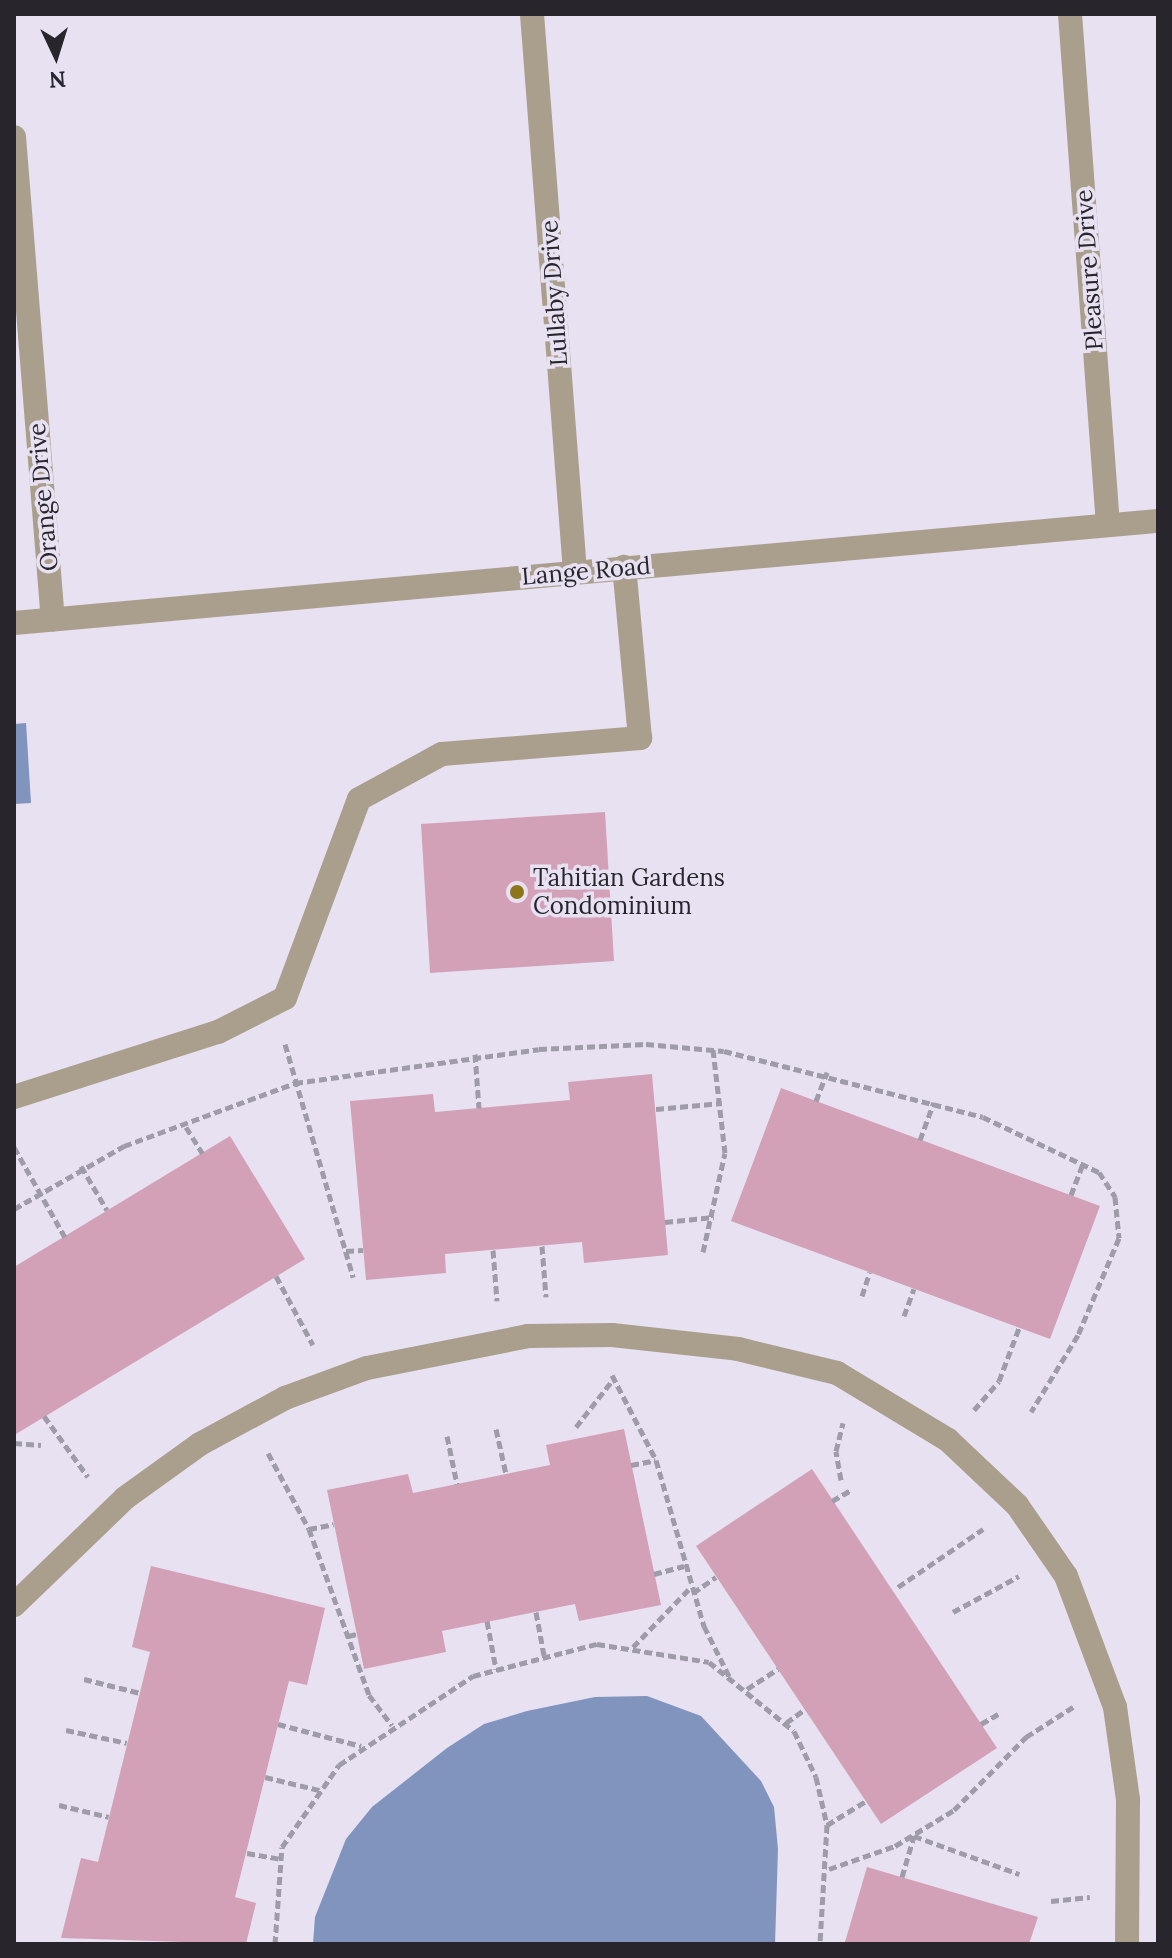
<!DOCTYPE html>
<html>
<head>
<meta charset="utf-8">
<style>
  body { margin:0 }
  #map { position:relative; width:1172px; height:1958px; overflow:hidden; background:#e7e1f2; font-family:Lora,serif }
  div>[style] { position:absolute }
  .water>* { inset:0; background:#8094bd }
  .building>* { inset:0; background:#d2a1b7 }
  .path>* { height:5px; margin-top:-2.5px; transform-origin:0; background:repeating-linear-gradient(90deg,#9f9ba8 0 8px,transparent 0 12px) }
  .lane>* { height:24px; margin:-12px; padding:0 12px; transform-origin:12px; border-radius:12px; background:#aa9f8c }
  .street>* { height:24px; margin:-12px; padding:0 12px; transform-origin:12px; border-radius:12px; background:#aa9f8c }
  .dots>* { width:22px; height:22px; translate:-50% -50%; box-sizing:border-box; border:4px solid #e7e1f2; border-radius:50% }
  span { translate:-50% -50%; white-space:nowrap; text-align:center; line-height:1.15; -webkit-text-stroke:7px #e7e1f2; paint-order:stroke }
  .street-label { font-size:24px; color:#28262c }
  .poi-label { font-size:24px; color:#28262c }
  .left { translate:0 -50%; text-align:left }
  .frame { position:absolute; inset:0; border:16px solid #28262c; pointer-events:none }
  .north { position:absolute; left:16px; top:16px; width:80px; height:80px; -webkit-text-stroke:6px #e7e1f2; paint-order:stroke; rotate:176deg; font-size:22px; font-weight:700; line-height:32px; text-align:center; color:#28262c }
  .north::after { content:''; display:block; margin:auto; width:28px; height:36px; background:#28262c; clip-path:polygon(50% 0,100% 100%,50% 72%,0 100%) }
</style>
</head>
<body>
<div id="map">
  <div class="water">
    <div style="clip-path:polygon(26px 723px,31px 803px,14px 804px,14px 724px)"></div>
    <div style="clip-path:polygon(647px 1696px,701px 1716px,761px 1781px,774px 1807px,778px 1849px,775px 1944px,313px 1944px,315px 1917px,346px 1839px,372px 1807px,447px 1748px,484px 1724px,527px 1711px,595px 1697px)"></div>
  </div>
  <div class="building">
    <div style="clip-path:polygon(605px 812px,614px 961px,430px 973px,421px 824px)"></div>
    <div style="clip-path:polygon(652px 1074px,668px 1255px,584px 1263px,582px 1242px,445px 1254px,446px 1273px,366px 1280px,350px 1101px,433px 1094px,435px 1112px,570px 1100px,568px 1082px)"></div>
    <div style="clip-path:polygon(781px 1088px,1100px 1206px,1050px 1339px,731px 1221px)"></div>
    <div style="clip-path:polygon(230px 1136px,305px 1259px,16px 1434px,14px 1267px)"></div>
    <div style="clip-path:polygon(624px 1429px,661px 1605px,579px 1621px,575px 1604px,442px 1631px,446px 1652px,364px 1669px,327px 1490px,408px 1474px,413px 1493px,506px 1474px,550px 1465px,546px 1445px)"></div>
    <div style="clip-path:polygon(812px 1469px,997px 1748px,881px 1824px,696px 1546px)"></div>
    <div style="clip-path:polygon(151px 1566px,325px 1608px,307px 1685px,289px 1681px,235px 1897px,256px 1903px,246px 1944px,61px 1938px,81px 1858px,98px 1862px,150px 1652px,132px 1647px)"></div>
    <div style="clip-path:polygon(867px 1867px,1038px 1917px,1029px 1944px,845px 1942px)"></div>
  </div>
  <div class="path">
    <div style="left:285px;top:1044px;width:243px;rotate:73.7deg"></div>
    <div style="left:475px;top:1054px;width:54px;rotate:85.8deg"></div>
    <div style="left:816px;top:1101px;width:31px;rotate:-69deg"></div>
    <div style="left:656px;top:1109px;width:66px;rotate:-5.2deg"></div>
    <div style="left:186px;top:1127px;width:31px;rotate:58deg"></div>
    <div style="left:920px;top:1140px;width:40px;rotate:-69.8deg"></div>
    <div style="left:14px;top:1147px;width:103px;rotate:60.5deg"></div>
    <div style="left:81px;top:1166px;width:51px;rotate:59.4deg"></div>
    <div style="left:1071px;top:1195px;width:34px;rotate:-69deg"></div>
    <div style="left:14px;top:1209px;width:127px;rotate:-29.8deg"></div>
    <div style="left:124px;top:1146px;width:182px;rotate:-20.2deg"></div>
    <div style="left:295px;top:1083px;width:246px;rotate:-7.9deg"></div>
    <div style="left:539px;top:1049px;width:107px;rotate:-2.7deg"></div>
    <div style="left:646px;top:1044px;width:78px;rotate:5.1deg"></div>
    <div style="left:724px;top:1051px;width:267px;rotate:14.3deg"></div>
    <div style="left:983px;top:1117px;width:128px;rotate:25.4deg"></div>
    <div style="left:1099px;top:1172px;width:30px;rotate:57deg"></div>
    <div style="left:1115px;top:1197px;width:41px;rotate:84.4deg"></div>
    <div style="left:1119px;top:1238px;width:105px;rotate:112.9deg"></div>
    <div style="left:1078px;top:1335px;width:90px;rotate:121.4deg"></div>
    <div style="left:665px;top:1222px;width:49px;rotate:-5.8deg"></div>
    <div style="left:542px;top:1246px;width:51px;rotate:85.5deg"></div>
    <div style="left:493px;top:1250px;width:51px;rotate:85.5deg"></div>
    <div style="left:346px;top:1251px;width:17px;rotate:-3deg"></div>
    <div style="left:703px;top:1252px;width:101px;rotate:-77.5deg"></div>
    <div style="left:725px;top:1153px;width:105px;rotate:-96.6deg"></div>
    <div style="left:276px;top:1276px;width:78px;rotate:61.8deg"></div>
    <div style="left:862px;top:1296px;width:25px;rotate:-72deg"></div>
    <div style="left:904px;top:1316px;width:29px;rotate:-70deg"></div>
    <div style="left:612px;top:1375px;width:96px;rotate:62.6deg"></div>
    <div style="left:656px;top:1460px;width:173px;rotate:73.9deg"></div>
    <div style="left:704px;top:1626px;width:56px;rotate:63.4deg"></div>
    <div style="left:974px;top:1410px;width:38px;rotate:-49deg"></div>
    <div style="left:999px;top:1381px;width:57px;rotate:-69.3deg"></div>
    <div style="left:44px;top:1416px;width:75px;rotate:54.2deg"></div>
    <div style="left:576px;top:1427px;width:58px;rotate:-52deg"></div>
    <div style="left:496px;top:1429px;width:46px;rotate:77.5deg"></div>
    <div style="left:447px;top:1436px;width:49px;rotate:78.2deg"></div>
    <div style="left:14px;top:1443px;width:27px;rotate:4deg"></div>
    <div style="left:268px;top:1453px;width:86px;rotate:61.7deg"></div>
    <div style="left:309px;top:1529px;width:177px;rotate:70.1deg"></div>
    <div style="left:369px;top:1695px;width:38px;rotate:53deg"></div>
    <div style="left:631px;top:1465px;width:25px;rotate:-11deg"></div>
    <div style="left:841px;top:1480px;width:29px;rotate:-100deg"></div>
    <div style="left:836px;top:1451px;width:29px;rotate:-76deg"></div>
    <div style="left:832px;top:1501px;width:22px;rotate:-30deg"></div>
    <div style="left:309px;top:1529px;width:25px;rotate:-11deg"></div>
    <div style="left:654px;top:1574px;width:31px;rotate:-15deg"></div>
    <div style="left:898px;top:1587px;width:103px;rotate:-34.3deg"></div>
    <div style="left:693px;top:1593px;width:28px;rotate:-35deg"></div>
    <div style="left:536px;top:1612px;width:44px;rotate:79.5deg"></div>
    <div style="left:953px;top:1612px;width:75px;rotate:-28.6deg"></div>
    <div style="left:487px;top:1621px;width:49px;rotate:79.4deg"></div>
    <div style="left:348px;top:1636px;width:9px;rotate:-13deg"></div>
    <div style="left:633px;top:1647px;width:82px;rotate:-46deg"></div>
    <div style="left:84px;top:1679px;width:58px;rotate:14deg"></div>
    <div style="left:747px;top:1689px;width:37px;rotate:-33deg"></div>
    <div style="left:786px;top:1723px;width:24px;rotate:-36deg"></div>
    <div style="left:278px;top:1724px;width:86px;rotate:14.8deg"></div>
    <div style="left:981px;top:1724px;width:20px;rotate:-30deg"></div>
    <div style="left:66px;top:1730px;width:62px;rotate:12deg"></div>
    <div style="left:265px;top:1777px;width:56px;rotate:13.5deg"></div>
    <div style="left:59px;top:1805px;width:51px;rotate:13.5deg"></div>
    <div style="left:827px;top:1825px;width:46px;rotate:-31.6deg"></div>
    <div style="left:247px;top:1853px;width:34px;rotate:10deg"></div>
    <div style="left:829px;top:1869px;width:70px;rotate:-19.2deg"></div>
    <div style="left:895px;top:1846px;width:69px;rotate:-31.4deg"></div>
    <div style="left:954px;top:1810px;width:103px;rotate:-45.4deg"></div>
    <div style="left:1026px;top:1737px;width:56px;rotate:-32.6deg"></div>
    <div style="left:902px;top:1877px;width:43px;rotate:-73.7deg"></div>
    <div style="left:914px;top:1836px;width:112px;rotate:19.9deg"></div>
    <div style="left:1051px;top:1901px;width:39px;rotate:-6deg"></div>
    <div style="left:275px;top:1944px;width:97px;rotate:-85.9deg"></div>
    <div style="left:282px;top:1847px;width:100px;rotate:-55.2deg"></div>
    <div style="left:339px;top:1765px;width:161px;rotate:-33.6deg"></div>
    <div style="left:473px;top:1676px;width:128px;rotate:-14.5deg"></div>
    <div style="left:597px;top:1644px;width:113px;rotate:9.1deg"></div>
    <div style="left:709px;top:1662px;width:109px;rotate:39.1deg"></div>
    <div style="left:794px;top:1731px;width:51px;rotate:64.4deg"></div>
    <div style="left:816px;top:1777px;width:49px;rotate:77.1deg"></div>
    <div style="left:827px;top:1825px;width:119px;rotate:93.4deg"></div>
  </div>
  <div class="lane">
    <div style="left:14px;top:1097px;width:214px;rotate:-17.7deg"></div>
    <div style="left:218px;top:1032px;width:75px;rotate:-26.9deg"></div>
    <div style="left:285px;top:998px;width:212px;rotate:-69.6deg"></div>
    <div style="left:359px;top:799px;width:94px;rotate:-28.5deg"></div>
    <div style="left:442px;top:754px;width:199px;rotate:-4.6deg"></div>
    <div style="left:640px;top:738px;width:172px;rotate:-95.3deg"></div>
  </div>
  <div class="street">
    <div style="left:532px;top:14px;width:560px;rotate:85.59deg"></div>
    <div style="left:1070px;top:14px;width:512px;rotate:85.75deg"></div>
    <div style="left:14px;top:137px;width:484px;rotate:85.4deg"></div>
    <div style="left:14px;top:623px;width:1149px;rotate:-5.1deg"></div>
    <div style="left:14px;top:1605px;width:154px;rotate:-43.9deg"></div>
    <div style="left:125px;top:1498px;width:92px;rotate:-35.8deg"></div>
    <div style="left:200px;top:1444px;width:97px;rotate:-28.4deg"></div>
    <div style="left:285px;top:1398px;width:87px;rotate:-20.1deg"></div>
    <div style="left:367px;top:1368px;width:164px;rotate:-11.2deg"></div>
    <div style="left:528px;top:1336px;width:84px;rotate:-0.7deg"></div>
    <div style="left:612px;top:1335px;width:127px;rotate:6.3deg"></div>
    <div style="left:738px;top:1349px;width:102px;rotate:13.6deg"></div>
    <div style="left:837px;top:1373px;width:130px;rotate:31.1deg"></div>
    <div style="left:948px;top:1440px;width:95px;rotate:43.3deg"></div>
    <div style="left:1017px;top:1505px;width:86px;rotate:55.4deg"></div>
    <div style="left:1066px;top:1576px;width:140px;rotate:69.5deg"></div>
    <div style="left:1115px;top:1707px;width:94px;rotate:82deg"></div>
    <div style="left:1128px;top:1800px;width:144px;rotate:90.4deg"></div>
  </div>
  <div class="dots">
    <div style="left:517px;top:892px;background:#8d7519"></div>
  </div>
  <div class="street-label">
    <span style="left:1089px;top:270px;rotate:-94deg">Pleasure Drive</span>
    <span style="left:554px;top:293px;rotate:-94deg">Lullaby Drive</span>
    <span style="left:43px;top:497px;rotate:-95deg">Orange Drive</span>
    <span style="left:586px;top:571px;rotate:-5deg">Lange Road</span>
  </div>
  <div class="poi-label">
    <span class="left" style="left:533px;top:892px">Tahitian Gardens<br>Condominium</span>
  </div>
  <div class="frame"></div>
  <div class="north">N</div>
</div>
</body>
</html>
